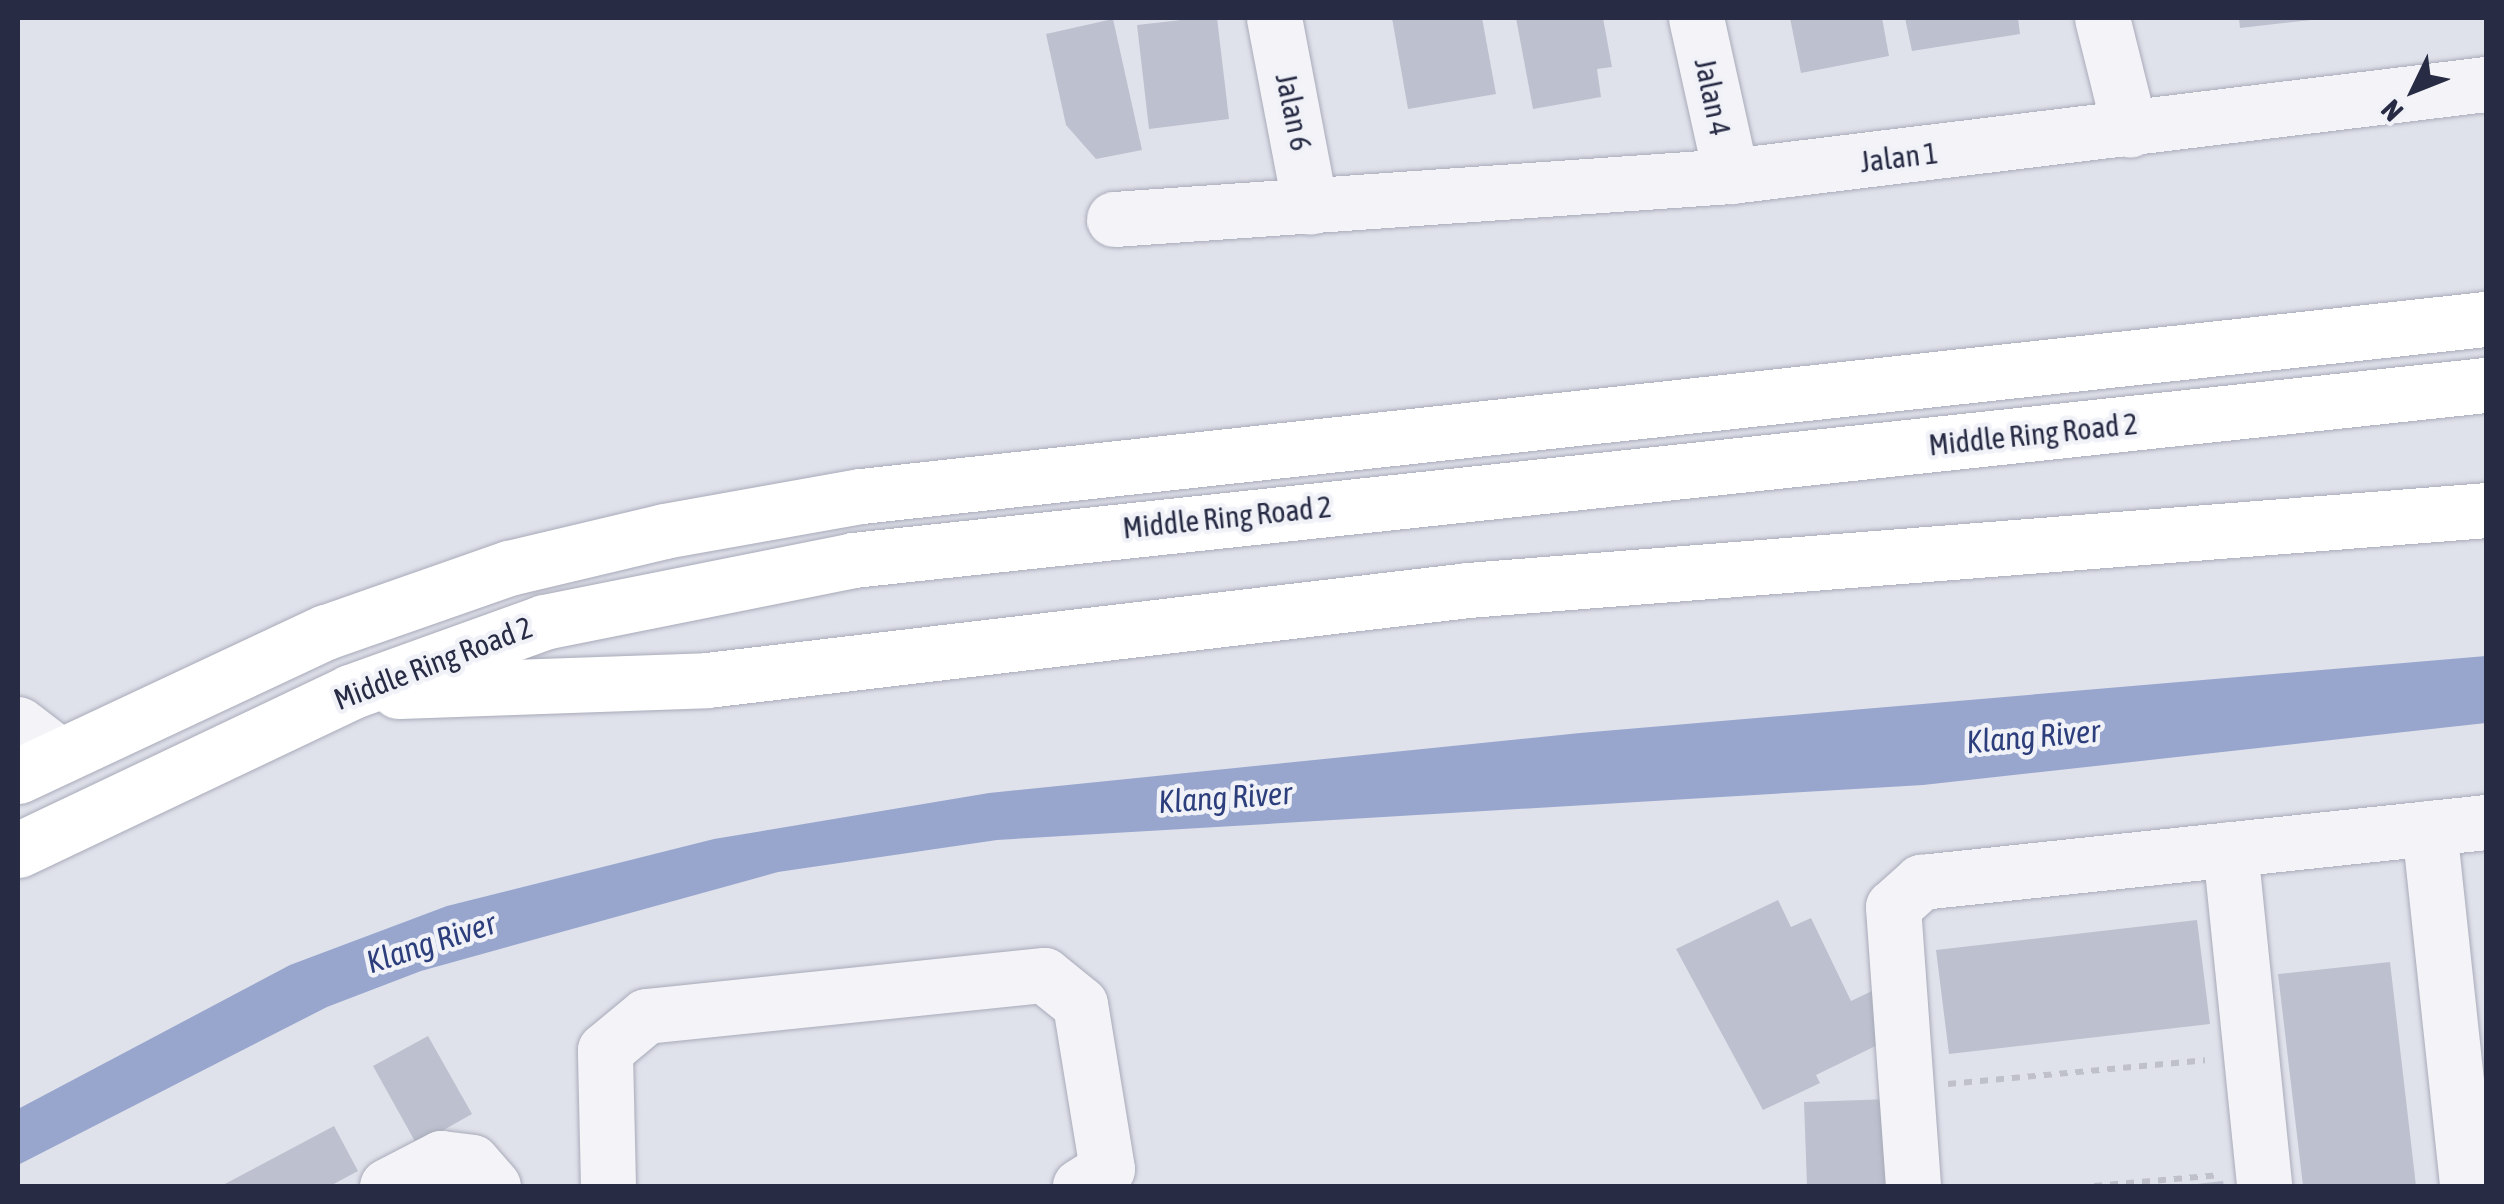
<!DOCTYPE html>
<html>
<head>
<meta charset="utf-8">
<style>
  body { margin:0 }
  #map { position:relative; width:2504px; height:1204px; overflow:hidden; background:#e0e2eb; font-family:"Asap Condensed",sans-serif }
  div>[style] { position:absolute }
  .water>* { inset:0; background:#98a6ce }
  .building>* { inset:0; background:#bdc0ce }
  .path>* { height:6px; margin-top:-3px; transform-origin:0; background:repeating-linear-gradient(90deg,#bfc0c9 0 8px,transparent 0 16px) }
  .roads { filter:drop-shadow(0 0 2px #a8abb9) drop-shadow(0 0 2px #a8abb9) }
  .minor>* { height:55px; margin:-27.5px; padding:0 27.5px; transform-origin:27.5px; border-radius:27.5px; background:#f4f4f8 }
  .highway>* { height:55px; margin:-27.5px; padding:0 27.5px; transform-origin:27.5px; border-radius:27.5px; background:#fff }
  span { translate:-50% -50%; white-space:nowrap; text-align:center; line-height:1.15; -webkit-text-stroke:9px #f0f2f8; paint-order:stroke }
  .street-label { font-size:30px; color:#272b44 }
  .water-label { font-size:32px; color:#2d3e7c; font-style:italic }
  .frame { position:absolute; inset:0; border:20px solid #272b44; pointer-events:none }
  .north { position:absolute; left:2364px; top:40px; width:100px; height:100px; -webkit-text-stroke:8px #f0f2f8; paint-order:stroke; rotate:227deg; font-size:28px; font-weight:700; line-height:40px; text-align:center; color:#272b44 }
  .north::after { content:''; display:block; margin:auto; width:35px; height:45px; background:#272b44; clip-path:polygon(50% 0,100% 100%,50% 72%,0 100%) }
</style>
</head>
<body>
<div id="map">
  <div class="water">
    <div style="clip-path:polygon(2486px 656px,2486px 723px,1923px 785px,997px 840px,778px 872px,421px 971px,327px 1007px,18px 1165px,18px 1109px,290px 965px,447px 906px,714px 839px,989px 793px,1580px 733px)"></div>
  </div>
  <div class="building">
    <div style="clip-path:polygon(1199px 18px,1217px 18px,1229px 119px,1149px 129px,1137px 25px)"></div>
    <div style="clip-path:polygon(1392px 18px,1482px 18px,1496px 94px,1408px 109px)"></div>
    <div style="clip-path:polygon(1516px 18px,1603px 18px,1612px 67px,1597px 69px,1601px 97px,1533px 109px)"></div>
    <div style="clip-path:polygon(1790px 18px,1882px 18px,1889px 56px,1801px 73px)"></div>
    <div style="clip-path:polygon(1905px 18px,2018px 18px,2020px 34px,1912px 51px)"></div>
    <div style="clip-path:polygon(2239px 18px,2311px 18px,2311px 20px,2240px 28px)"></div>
    <div style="clip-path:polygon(1113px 19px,1142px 150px,1096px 159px,1066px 125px,1046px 34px)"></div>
    <div style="clip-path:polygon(1778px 900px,1791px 927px,1811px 918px,1851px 1001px,1872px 991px,1894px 1037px,1816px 1075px,1820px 1083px,1763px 1110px,1676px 949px)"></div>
    <div style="clip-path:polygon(2197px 920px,2210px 1024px,1949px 1054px,1936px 950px)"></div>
    <div style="clip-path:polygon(2390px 962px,2416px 1186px,2303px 1186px,2278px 974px)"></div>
    <div style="clip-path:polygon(428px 1036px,472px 1114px,417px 1145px,373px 1066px)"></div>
    <div style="clip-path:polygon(1891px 1099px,1894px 1186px,1807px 1186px,1804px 1102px)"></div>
    <div style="clip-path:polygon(334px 1126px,358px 1171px,330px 1186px,221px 1186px)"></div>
    <div style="clip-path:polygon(2223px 1181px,2224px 1186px,2197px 1186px,2197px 1184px)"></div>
  </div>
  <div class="path">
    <div style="left:1948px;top:1084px;width:258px;rotate:-5.3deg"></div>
    <div style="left:2094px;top:1186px;width:127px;rotate:-5deg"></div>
  </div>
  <div class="roads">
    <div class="minor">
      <div style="left:1274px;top:18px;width:192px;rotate:79.2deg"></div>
      <div style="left:1696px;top:18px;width:162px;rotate:77.5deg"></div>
      <div style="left:2102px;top:18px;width:115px;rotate:76deg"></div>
      <div style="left:1114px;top:219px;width:618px;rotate:-3.99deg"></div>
      <div style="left:1731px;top:176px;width:761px;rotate:-6.95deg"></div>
      <div style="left:18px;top:724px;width:53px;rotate:37.3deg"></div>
      <div style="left:2429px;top:828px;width:360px;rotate:83.9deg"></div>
      <div style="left:2230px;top:849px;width:339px;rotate:84.2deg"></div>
      <div style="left:387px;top:1186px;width:61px;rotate:-27.4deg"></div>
      <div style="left:441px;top:1158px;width:31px;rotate:7deg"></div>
      <div style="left:472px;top:1162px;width:32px;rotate:49deg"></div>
      <div style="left:608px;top:1186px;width:136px;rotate:-91.3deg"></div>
      <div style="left:605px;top:1050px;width:53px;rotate:-39.7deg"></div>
      <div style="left:646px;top:1016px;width:400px;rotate:-5.9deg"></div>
      <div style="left:1044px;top:975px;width:46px;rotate:38.9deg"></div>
      <div style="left:1080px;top:1004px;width:167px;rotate:80.7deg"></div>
      <div style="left:1107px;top:1169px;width:32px;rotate:148deg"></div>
      <div style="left:1913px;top:1186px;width:280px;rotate:-94.1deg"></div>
      <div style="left:1893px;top:907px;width:38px;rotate:-42deg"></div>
      <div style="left:1921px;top:882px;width:568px;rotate:-6.06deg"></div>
    </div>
    <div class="highway">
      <div style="left:398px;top:691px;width:309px;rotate:-2deg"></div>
      <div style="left:707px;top:680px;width:766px;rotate:-6.74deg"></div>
      <div style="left:1468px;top:590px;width:1021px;rotate:-4.49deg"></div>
      <div style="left:18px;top:776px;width:340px;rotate:-25.1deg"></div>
      <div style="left:326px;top:632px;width:194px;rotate:-19.3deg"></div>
      <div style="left:509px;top:568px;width:159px;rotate:-13.4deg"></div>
      <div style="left:664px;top:531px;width:200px;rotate:-10.1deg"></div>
      <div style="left:861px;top:496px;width:1635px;rotate:-6.22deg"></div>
      <div style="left:18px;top:850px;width:368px;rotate:-25.4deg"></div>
      <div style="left:350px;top:692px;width:206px;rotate:-19.8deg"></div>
      <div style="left:544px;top:622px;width:315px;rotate:-11.3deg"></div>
      <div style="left:853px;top:560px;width:1642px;rotate:-6.12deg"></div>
    </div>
  </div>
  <div class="street-label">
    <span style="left:1713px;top:97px;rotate:78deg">Jalan 4</span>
    <span style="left:1294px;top:112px;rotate:78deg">Jalan 6</span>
    <span style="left:1899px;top:157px;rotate:-7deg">Jalan 1</span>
    <span style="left:2033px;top:434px;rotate:-6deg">Middle Ring Road 2</span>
    <span style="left:1227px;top:517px;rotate:-6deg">Middle Ring Road 2</span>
    <span style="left:433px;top:663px;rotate:-21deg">Middle Ring Road 2</span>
  </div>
  <div class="water-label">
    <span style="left:2033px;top:737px;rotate:-5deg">Klang River</span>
    <span style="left:1225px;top:798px;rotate:-4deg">Klang River</span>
    <span style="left:431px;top:943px;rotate:-18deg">Klang River</span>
  </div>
  <div class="frame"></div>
  <div class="north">N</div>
</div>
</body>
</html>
